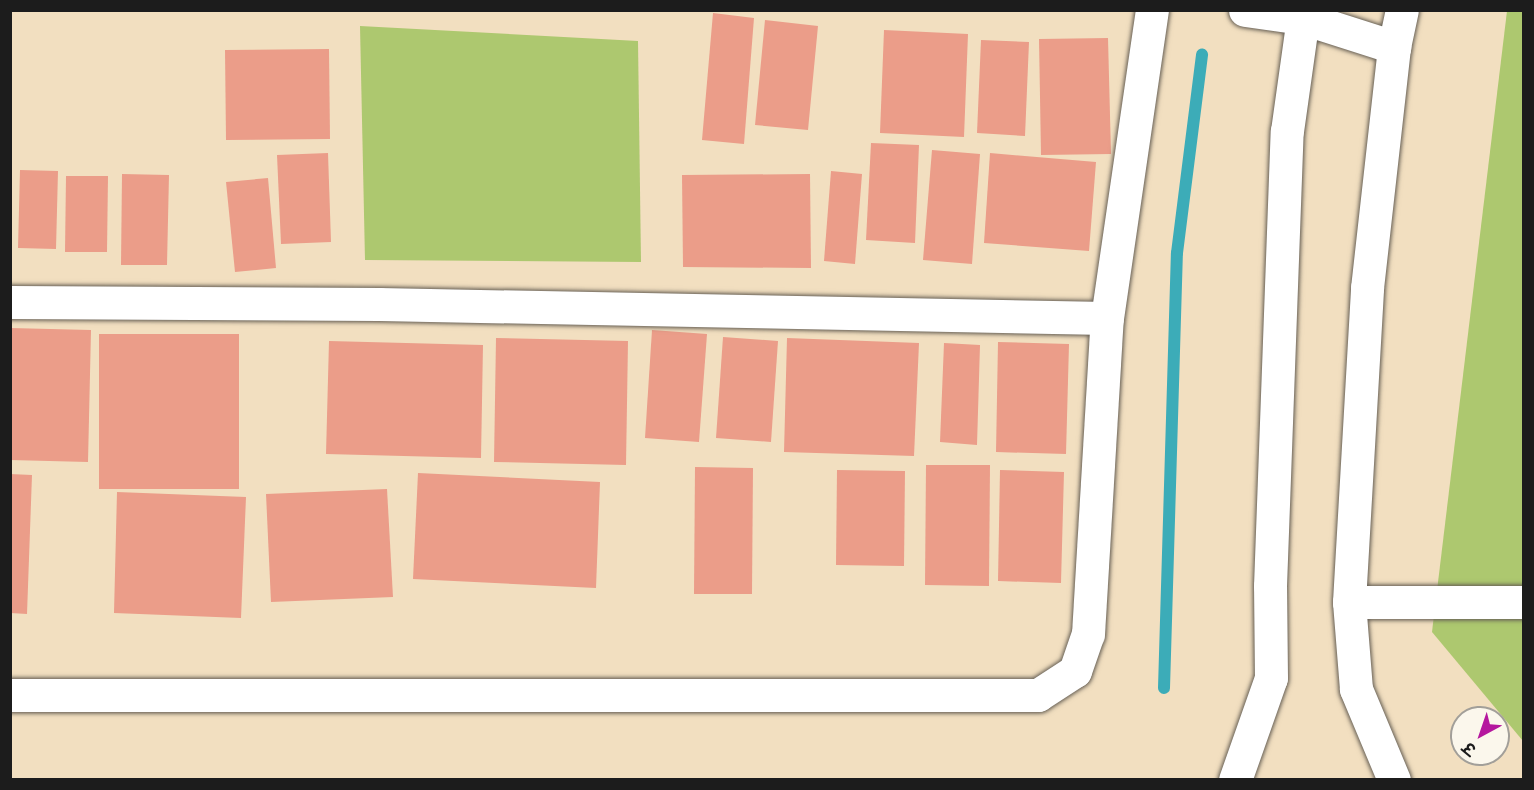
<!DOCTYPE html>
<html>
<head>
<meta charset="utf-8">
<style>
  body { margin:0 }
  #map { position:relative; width:1534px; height:790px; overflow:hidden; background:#f2dfc0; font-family:Pangolin,"Playpen Sans Deva",sans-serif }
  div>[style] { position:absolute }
  .green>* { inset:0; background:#adc86f }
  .stream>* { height:12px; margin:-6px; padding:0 6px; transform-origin:6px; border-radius:6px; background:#3cacb8 }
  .building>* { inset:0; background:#eb9d89 }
  .roads { filter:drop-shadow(0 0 2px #676055) drop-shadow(0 0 2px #676055) }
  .minor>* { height:33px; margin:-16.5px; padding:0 16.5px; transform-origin:16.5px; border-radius:16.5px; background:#fff }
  span { translate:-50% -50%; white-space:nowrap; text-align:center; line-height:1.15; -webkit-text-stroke:5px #fbf7ec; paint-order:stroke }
  .frame { position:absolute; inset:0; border:12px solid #1c1c1c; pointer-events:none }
  .north { position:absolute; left:1450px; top:706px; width:60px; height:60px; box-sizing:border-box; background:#fbf7ec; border:2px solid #a29f99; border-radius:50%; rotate:220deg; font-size:16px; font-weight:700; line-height:24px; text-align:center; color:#1c1c1c }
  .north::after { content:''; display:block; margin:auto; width:21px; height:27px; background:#b5179e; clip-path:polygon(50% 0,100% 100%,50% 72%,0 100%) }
</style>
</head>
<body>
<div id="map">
  <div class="green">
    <div style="clip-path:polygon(1507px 11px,1523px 11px,1523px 741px,1432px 632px)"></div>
    <div style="clip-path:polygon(360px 26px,638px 41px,641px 262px,365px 260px)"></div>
  </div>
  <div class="stream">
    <div style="left:1164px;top:688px;width:435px;rotate:-88.3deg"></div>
    <div style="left:1177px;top:253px;width:200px;rotate:-82.8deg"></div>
  </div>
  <div class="building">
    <div style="clip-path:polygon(713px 13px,754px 18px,744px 144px,702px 140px)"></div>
    <div style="clip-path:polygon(765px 20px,818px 26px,808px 130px,755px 125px)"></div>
    <div style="clip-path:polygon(884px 30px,968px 34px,964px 137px,880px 133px)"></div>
    <div style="clip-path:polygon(1108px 38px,1111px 154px,1041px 155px,1039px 39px)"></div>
    <div style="clip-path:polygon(981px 40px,1029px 42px,1025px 136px,977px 133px)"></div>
    <div style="clip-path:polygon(329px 49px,330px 139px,226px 140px,225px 50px)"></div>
    <div style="clip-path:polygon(871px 143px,919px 145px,915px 243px,866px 240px)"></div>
    <div style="clip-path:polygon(932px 150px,980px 154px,972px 264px,923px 260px)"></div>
    <div style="clip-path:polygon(328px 153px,331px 242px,281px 244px,277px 155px)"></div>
    <div style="clip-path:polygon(990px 153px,1096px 162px,1089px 251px,984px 243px)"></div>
    <div style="clip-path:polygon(20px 170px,58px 171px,56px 249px,18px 248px)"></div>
    <div style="clip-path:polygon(831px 171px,862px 174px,855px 264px,824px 261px)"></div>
    <div style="clip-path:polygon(122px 174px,169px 175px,167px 265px,121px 265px)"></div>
    <div style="clip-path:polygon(810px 174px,811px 268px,683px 267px,682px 175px)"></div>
    <div style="clip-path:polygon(66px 176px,108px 176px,107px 252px,65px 252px)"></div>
    <div style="clip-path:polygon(268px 178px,276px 268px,235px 272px,226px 182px)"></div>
    <div style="clip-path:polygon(10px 328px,91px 330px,88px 462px,10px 460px)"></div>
    <div style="clip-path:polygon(652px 330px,707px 334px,699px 442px,645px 438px)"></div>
    <div style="clip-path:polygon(99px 334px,239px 334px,239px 489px,99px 489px)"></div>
    <div style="clip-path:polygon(723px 337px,778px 341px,771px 442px,716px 438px)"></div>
    <div style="clip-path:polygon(496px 338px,628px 341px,626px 465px,494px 462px)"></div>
    <div style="clip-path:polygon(787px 338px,919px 343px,914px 456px,784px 452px)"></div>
    <div style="clip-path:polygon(329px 341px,483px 345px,481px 458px,326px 454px)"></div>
    <div style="clip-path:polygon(998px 342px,1069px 344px,1066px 454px,996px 452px)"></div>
    <div style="clip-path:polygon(944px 343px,980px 345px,977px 445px,940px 442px)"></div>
    <div style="clip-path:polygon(926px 465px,990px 465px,989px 586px,925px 585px)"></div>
    <div style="clip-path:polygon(695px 467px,753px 468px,752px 594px,694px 594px)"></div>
    <div style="clip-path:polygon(837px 470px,905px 471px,904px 566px,836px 565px)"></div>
    <div style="clip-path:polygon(1000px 470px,1064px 472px,1061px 583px,998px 581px)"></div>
    <div style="clip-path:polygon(418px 473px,600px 482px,596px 588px,413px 579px)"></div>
    <div style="clip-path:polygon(10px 474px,32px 475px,27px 614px,10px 613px)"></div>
    <div style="clip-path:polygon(387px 489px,393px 597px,271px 602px,266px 494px)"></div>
    <div style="clip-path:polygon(117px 492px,246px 497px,241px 618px,114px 613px)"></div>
  </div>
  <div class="roads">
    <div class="minor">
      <div style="left:1245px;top:10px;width:59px;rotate:7.9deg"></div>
      <div style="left:1303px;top:18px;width:96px;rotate:17.7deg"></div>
      <div style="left:10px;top:302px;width:369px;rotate:0.3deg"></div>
      <div style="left:379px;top:304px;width:728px;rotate:1.1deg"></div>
      <div style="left:1349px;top:602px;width:175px"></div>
      <div style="left:10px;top:695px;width:1028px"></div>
      <div style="left:1038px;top:695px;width:44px;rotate:-33deg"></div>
      <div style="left:1075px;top:671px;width:39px;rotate:-71deg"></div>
      <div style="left:1088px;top:634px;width:317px;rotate:-86.6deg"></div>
      <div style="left:1107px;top:318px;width:311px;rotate:-81.7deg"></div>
      <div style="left:1235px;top:780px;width:108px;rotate:-70.6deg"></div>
      <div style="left:1271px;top:678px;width:92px;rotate:-90.6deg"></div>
      <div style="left:1270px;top:586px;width:455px;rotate:-87.9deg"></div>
      <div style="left:1287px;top:131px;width:122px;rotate:-82deg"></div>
      <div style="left:1394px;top:780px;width:99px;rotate:-112.7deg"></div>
      <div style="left:1356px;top:689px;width:87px;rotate:-94.6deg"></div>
      <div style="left:1349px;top:602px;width:315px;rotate:-86.7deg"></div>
      <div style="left:1367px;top:288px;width:243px;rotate:-83.6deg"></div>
      <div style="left:1394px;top:47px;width:38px;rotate:-78deg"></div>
    </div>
  </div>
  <div class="frame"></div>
  <div class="north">उ</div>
</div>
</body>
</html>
